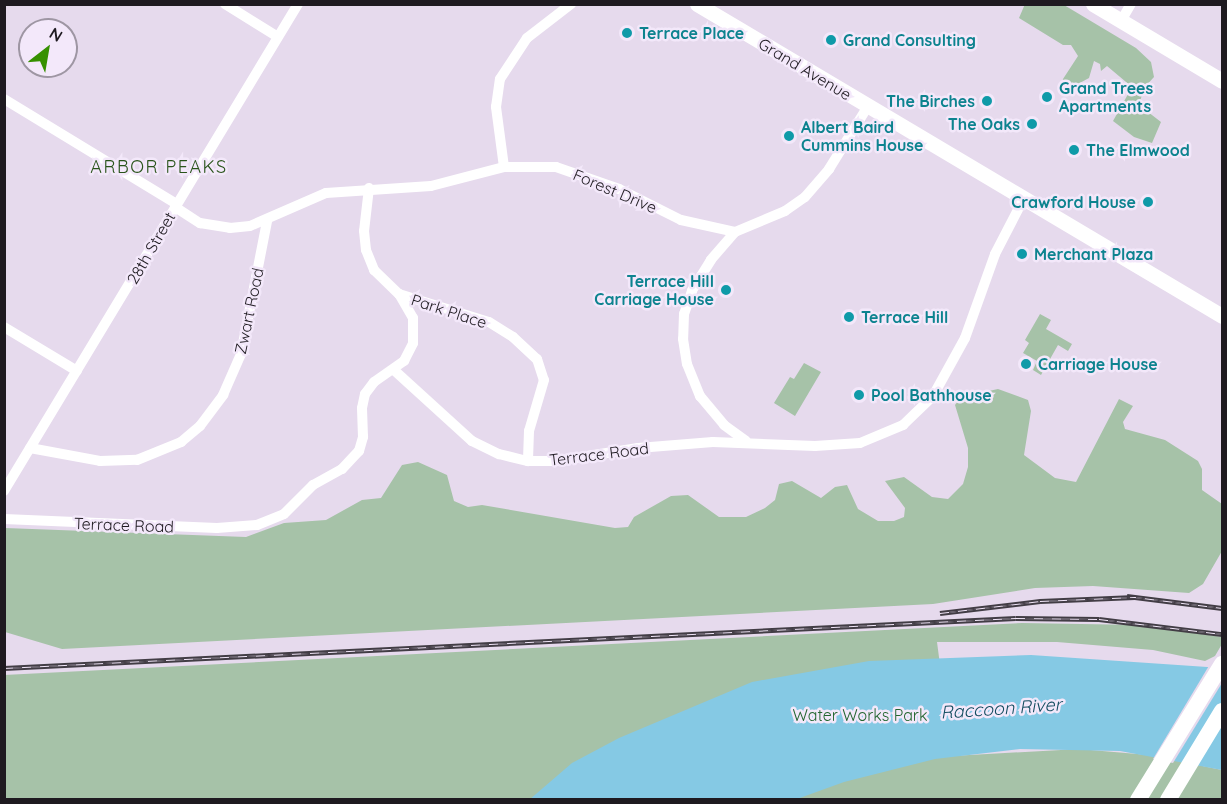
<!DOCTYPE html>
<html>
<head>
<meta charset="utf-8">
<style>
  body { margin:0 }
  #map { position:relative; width:1227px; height:804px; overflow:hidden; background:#e6daed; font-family:Quicksand,sans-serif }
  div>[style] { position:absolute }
  .green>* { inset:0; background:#a6c2a8 }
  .water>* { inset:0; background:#85c9e4 }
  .pier>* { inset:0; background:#e6daed }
  .street>* { height:10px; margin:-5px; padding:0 5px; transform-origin:5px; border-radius:5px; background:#fff }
  .secondary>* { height:15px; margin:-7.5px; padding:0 7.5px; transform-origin:7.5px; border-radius:7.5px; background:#fff }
  .primary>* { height:16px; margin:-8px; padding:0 8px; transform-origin:8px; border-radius:8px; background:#fff }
  .rail>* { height:5px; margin-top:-2.5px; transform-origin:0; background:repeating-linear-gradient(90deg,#f3e8fa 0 9px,#423d45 0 18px); box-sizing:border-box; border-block:2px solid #423d45 }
  .dots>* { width:16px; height:16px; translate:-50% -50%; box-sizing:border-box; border:3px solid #f3e8fa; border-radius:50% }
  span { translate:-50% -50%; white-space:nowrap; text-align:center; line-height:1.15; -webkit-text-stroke:5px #f3e8fa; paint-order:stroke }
  .culture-label { font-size:16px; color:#0d838f; font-weight:700 }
  .left { translate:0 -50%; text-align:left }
  .right { translate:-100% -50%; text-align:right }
  .street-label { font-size:16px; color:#1e1a20 }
  .park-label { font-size:16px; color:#236630 }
  .neighbourhood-label { font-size:18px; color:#29541a; letter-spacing:1.5px }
  .water-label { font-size:18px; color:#124c5f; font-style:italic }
  .frame { position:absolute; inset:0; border:6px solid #1e1a20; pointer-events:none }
  .north { position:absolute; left:18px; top:18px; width:60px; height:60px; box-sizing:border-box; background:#f3e8fa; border:2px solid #9e96a3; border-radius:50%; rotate:31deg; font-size:16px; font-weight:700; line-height:24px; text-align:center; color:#1e1a20 }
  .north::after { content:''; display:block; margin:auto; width:21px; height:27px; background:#369000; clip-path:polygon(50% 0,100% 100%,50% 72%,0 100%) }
</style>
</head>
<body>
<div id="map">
  <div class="green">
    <div style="clip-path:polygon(1025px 4px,1064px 5px,1136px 48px,1151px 62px,1154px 77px,1144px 88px,1139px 105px,1161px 122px,1152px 143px,1134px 137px,1113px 121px,1132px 87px,1107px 66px,1101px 71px,1100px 64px,1094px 61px,1089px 78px,1076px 85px,1074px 92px,1062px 88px,1063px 79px,1078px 56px,1071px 45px,1063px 45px,1019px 18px)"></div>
    <div style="clip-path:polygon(1040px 314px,1051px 320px,1046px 329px,1072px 344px,1068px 351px,1058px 345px,1041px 375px,1033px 370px,1037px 361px,1023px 353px,1029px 343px,1025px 340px)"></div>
    <div style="clip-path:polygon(804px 363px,821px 372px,795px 416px,774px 403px,790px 377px,794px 379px)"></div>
    <div style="clip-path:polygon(998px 389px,1028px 400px,1031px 411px,1024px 455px,1055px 478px,1076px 482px,1119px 399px,1133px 406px,1123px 422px,1125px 429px,1165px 440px,1198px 461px,1202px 469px,1202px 490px,1222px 504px,1222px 551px,1203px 584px,1189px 593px,1093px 586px,1035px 588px,933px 604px,62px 649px,5px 632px,5px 528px,246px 537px,284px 523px,326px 520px,362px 500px,381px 498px,402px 465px,418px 462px,447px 475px,454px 501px,468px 507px,482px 505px,615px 528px,628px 527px,634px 517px,671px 496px,688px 495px,719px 517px,746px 517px,765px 508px,775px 500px,779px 484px,792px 481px,821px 498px,835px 487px,847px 485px,858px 509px,878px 521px,894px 521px,904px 517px,905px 508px,885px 481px,904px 477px,932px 497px,948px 499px,963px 484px,968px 467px,968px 448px,955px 405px,961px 397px)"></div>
    <div style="clip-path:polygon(1022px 623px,1140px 625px,1222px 637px,1222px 644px,1215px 656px,1205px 661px,1153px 650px,1057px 642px,937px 642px,952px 756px,1079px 749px,1149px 755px,1222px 770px,1222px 799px,5px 799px,4px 675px)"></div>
  </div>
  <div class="water">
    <div style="clip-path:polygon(1031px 655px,1222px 668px,1222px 770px,1120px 751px,1020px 749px,935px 759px,844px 782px,797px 799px,529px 800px,572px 763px,619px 738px,752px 682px,869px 661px)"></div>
  </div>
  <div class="pier">
    <div style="clip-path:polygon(1210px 664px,1222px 665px,1222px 683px,1173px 763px,1153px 759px)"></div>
  </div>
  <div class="street">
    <div style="left:225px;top:4px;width:62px;rotate:31.9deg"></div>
    <div style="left:1121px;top:21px;width:20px;rotate:-60deg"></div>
    <div style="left:4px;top:99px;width:202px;rotate:31.3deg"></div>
    <div style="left:504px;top:167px;width:61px;rotate:-97.6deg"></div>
    <div style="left:496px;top:107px;width:28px;rotate:-82deg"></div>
    <div style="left:500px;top:79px;width:49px;rotate:-56.6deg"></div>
    <div style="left:527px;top:38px;width:56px;rotate:-37.7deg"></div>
    <div style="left:369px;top:188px;width:43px;rotate:96.6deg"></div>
    <div style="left:364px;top:231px;width:19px;rotate:84deg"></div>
    <div style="left:366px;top:250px;width:22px;rotate:68deg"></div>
    <div style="left:374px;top:270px;width:35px;rotate:44deg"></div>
    <div style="left:399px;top:294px;width:94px;rotate:17.3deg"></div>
    <div style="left:489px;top:322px;width:28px;rotate:32deg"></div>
    <div style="left:513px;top:337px;width:33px;rotate:43deg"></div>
    <div style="left:537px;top:359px;width:22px;rotate:72deg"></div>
    <div style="left:544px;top:380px;width:53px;rotate:106.4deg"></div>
    <div style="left:529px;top:431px;width:30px;rotate:92deg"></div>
    <div style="left:175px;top:207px;width:30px;rotate:33deg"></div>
    <div style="left:200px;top:223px;width:30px;rotate:9deg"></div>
    <div style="left:230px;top:228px;width:20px;rotate:-6deg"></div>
    <div style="left:250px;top:226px;width:83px;rotate:-23.5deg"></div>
    <div style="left:326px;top:193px;width:105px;rotate:-3.8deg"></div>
    <div style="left:431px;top:186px;width:75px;rotate:-14.6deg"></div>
    <div style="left:504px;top:167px;width:52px"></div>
    <div style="left:556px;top:167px;width:67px;rotate:19.2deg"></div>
    <div style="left:619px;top:189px;width:69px;rotate:26.6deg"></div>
    <div style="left:681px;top:220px;width:55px;rotate:12.5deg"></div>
    <div style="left:735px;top:232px;width:54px;rotate:-22.8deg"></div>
    <div style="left:785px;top:211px;width:24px;rotate:-35deg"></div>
    <div style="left:805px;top:197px;width:37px;rotate:-49deg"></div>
    <div style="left:829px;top:169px;width:74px;rotate:-58.2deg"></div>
    <div style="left:735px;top:232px;width:37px;rotate:131deg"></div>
    <div style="left:711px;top:260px;width:36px;rotate:122deg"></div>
    <div style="left:692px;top:291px;width:24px;rotate:109deg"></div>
    <div style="left:684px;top:314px;width:25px;rotate:92deg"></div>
    <div style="left:683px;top:339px;width:25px;rotate:81deg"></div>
    <div style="left:687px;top:364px;width:35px;rotate:68deg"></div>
    <div style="left:700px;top:396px;width:38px;rotate:50deg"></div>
    <div style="left:724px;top:425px;width:27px;rotate:36deg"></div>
    <div style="left:4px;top:327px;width:85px;rotate:31.1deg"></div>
    <div style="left:395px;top:371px;width:104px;rotate:42.3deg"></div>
    <div style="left:472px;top:441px;width:30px;rotate:26deg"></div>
    <div style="left:499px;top:454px;width:30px;rotate:14deg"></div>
    <div style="left:528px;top:461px;width:28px"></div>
    <div style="left:556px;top:461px;width:83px;rotate:-9deg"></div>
    <div style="left:638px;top:448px;width:75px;rotate:-4.6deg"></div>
    <div style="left:713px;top:442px;width:102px;rotate:2.2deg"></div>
    <div style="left:815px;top:446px;width:45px;rotate:-3.8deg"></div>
    <div style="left:860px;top:443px;width:47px;rotate:-22.7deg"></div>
    <div style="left:903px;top:425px;width:42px;rotate:-44deg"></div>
    <div style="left:933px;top:396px;width:66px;rotate:-61.1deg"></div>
    <div style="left:965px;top:338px;width:89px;rotate:-70.3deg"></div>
    <div style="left:995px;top:254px;width:63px;rotate:-62.6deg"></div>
    <div style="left:30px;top:448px;width:71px;rotate:10.5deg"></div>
    <div style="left:100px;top:461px;width:37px;rotate:-2deg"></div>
    <div style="left:137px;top:460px;width:48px;rotate:-22.2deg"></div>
    <div style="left:181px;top:442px;width:25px;rotate:-40deg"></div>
    <div style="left:200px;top:426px;width:39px;rotate:-53deg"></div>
    <div style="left:223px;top:395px;width:45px;rotate:-66.3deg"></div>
    <div style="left:241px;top:354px;width:136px;rotate:-78.9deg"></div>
    <div style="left:4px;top:491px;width:569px;rotate:-58.88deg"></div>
    <div style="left:4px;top:519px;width:213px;rotate:2.4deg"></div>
    <div style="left:217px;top:528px;width:40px;rotate:-4.3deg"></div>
    <div style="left:257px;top:525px;width:29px;rotate:-22deg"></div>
    <div style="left:284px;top:514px;width:41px;rotate:-45deg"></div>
    <div style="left:313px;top:485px;width:33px;rotate:-29deg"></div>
    <div style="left:342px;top:469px;width:25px;rotate:-47deg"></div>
    <div style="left:359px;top:451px;width:15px;rotate:-74deg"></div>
    <div style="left:363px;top:437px;width:29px;rotate:-92deg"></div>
    <div style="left:362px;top:408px;width:14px;rotate:-78deg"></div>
    <div style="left:365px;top:394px;width:15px;rotate:-53deg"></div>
    <div style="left:374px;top:382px;width:37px;rotate:-35deg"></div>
    <div style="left:404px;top:361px;width:20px;rotate:-63deg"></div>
    <div style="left:413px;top:343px;width:25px;rotate:-90deg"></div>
    <div style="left:413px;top:318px;width:28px;rotate:-120deg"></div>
  </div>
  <div class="secondary">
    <div style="left:697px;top:4px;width:611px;rotate:30.72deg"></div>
    <div style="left:1093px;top:4px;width:150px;rotate:30.8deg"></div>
  </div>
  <div class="primary">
    <div style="left:1138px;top:800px;width:160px;rotate:-58.3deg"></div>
    <div style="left:1168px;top:800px;width:104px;rotate:-58.8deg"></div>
  </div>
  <div class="rail">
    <div style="left:1127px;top:596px;width:96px;rotate:7.2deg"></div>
    <div style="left:940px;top:613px;width:101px;rotate:-6.8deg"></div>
    <div style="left:1040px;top:601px;width:95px;rotate:-2.4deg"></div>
    <div style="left:4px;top:668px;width:1013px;rotate:-2.83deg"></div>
    <div style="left:1016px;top:618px;width:83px;rotate:0.7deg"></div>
    <div style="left:1099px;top:619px;width:124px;rotate:7deg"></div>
  </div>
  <div class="dots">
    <div style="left:627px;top:33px;background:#0f9aa8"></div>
    <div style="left:831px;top:40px;background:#0f9aa8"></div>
    <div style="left:1047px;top:97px;background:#0f9aa8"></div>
    <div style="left:987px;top:101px;background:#0f9aa8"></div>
    <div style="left:1032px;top:124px;background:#0f9aa8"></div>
    <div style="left:789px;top:136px;background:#0f9aa8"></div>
    <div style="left:1074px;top:150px;background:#0f9aa8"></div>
    <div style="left:1148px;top:202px;background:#0f9aa8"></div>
    <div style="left:1022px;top:254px;background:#0f9aa8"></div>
    <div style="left:726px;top:290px;background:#0f9aa8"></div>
    <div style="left:849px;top:317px;background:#0f9aa8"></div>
    <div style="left:1026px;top:364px;background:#0f9aa8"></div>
    <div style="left:859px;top:395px;background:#0f9aa8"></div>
  </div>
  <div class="culture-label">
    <span class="left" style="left:639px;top:33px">Terrace Place</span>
    <span class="left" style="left:843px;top:40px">Grand Consulting</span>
    <span class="left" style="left:1059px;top:97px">Grand Trees<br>Apartments</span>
    <span class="right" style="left:975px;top:101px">The Birches</span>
    <span class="right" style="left:1020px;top:124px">The Oaks</span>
    <span class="left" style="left:801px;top:136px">Albert Baird<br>Cummins House</span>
    <span class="left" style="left:1086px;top:150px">The Elmwood</span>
    <span class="right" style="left:1136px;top:202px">Crawford House</span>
    <span class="left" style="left:1034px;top:254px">Merchant Plaza</span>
    <span class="right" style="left:714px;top:290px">Terrace Hill<br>Carriage House</span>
    <span class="left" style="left:861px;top:317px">Terrace Hill</span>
    <span class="left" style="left:1038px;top:364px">Carriage House</span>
    <span class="left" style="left:871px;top:395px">Pool Bathhouse</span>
  </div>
  <div class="street-label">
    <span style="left:805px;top:69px;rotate:31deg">Grand Avenue</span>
    <span style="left:615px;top:191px;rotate:23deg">Forest Drive</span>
    <span style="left:151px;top:248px;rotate:-60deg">28th Street</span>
    <span style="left:249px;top:311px;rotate:-78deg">Zwart Road</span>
    <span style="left:449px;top:311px;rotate:18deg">Park Place</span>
    <span style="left:599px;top:454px;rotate:-7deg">Terrace Road</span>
    <span style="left:124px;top:525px;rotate:2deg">Terrace Road</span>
  </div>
  <div class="park-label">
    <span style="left:860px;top:715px">Water Works Park</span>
  </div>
  <div class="neighbourhood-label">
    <span style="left:159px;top:167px">ARBOR PEAKS</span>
  </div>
  <div class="water-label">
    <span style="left:1001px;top:709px;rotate:-4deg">Raccoon River</span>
  </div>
  <div class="frame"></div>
  <div class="north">N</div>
</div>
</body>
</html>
